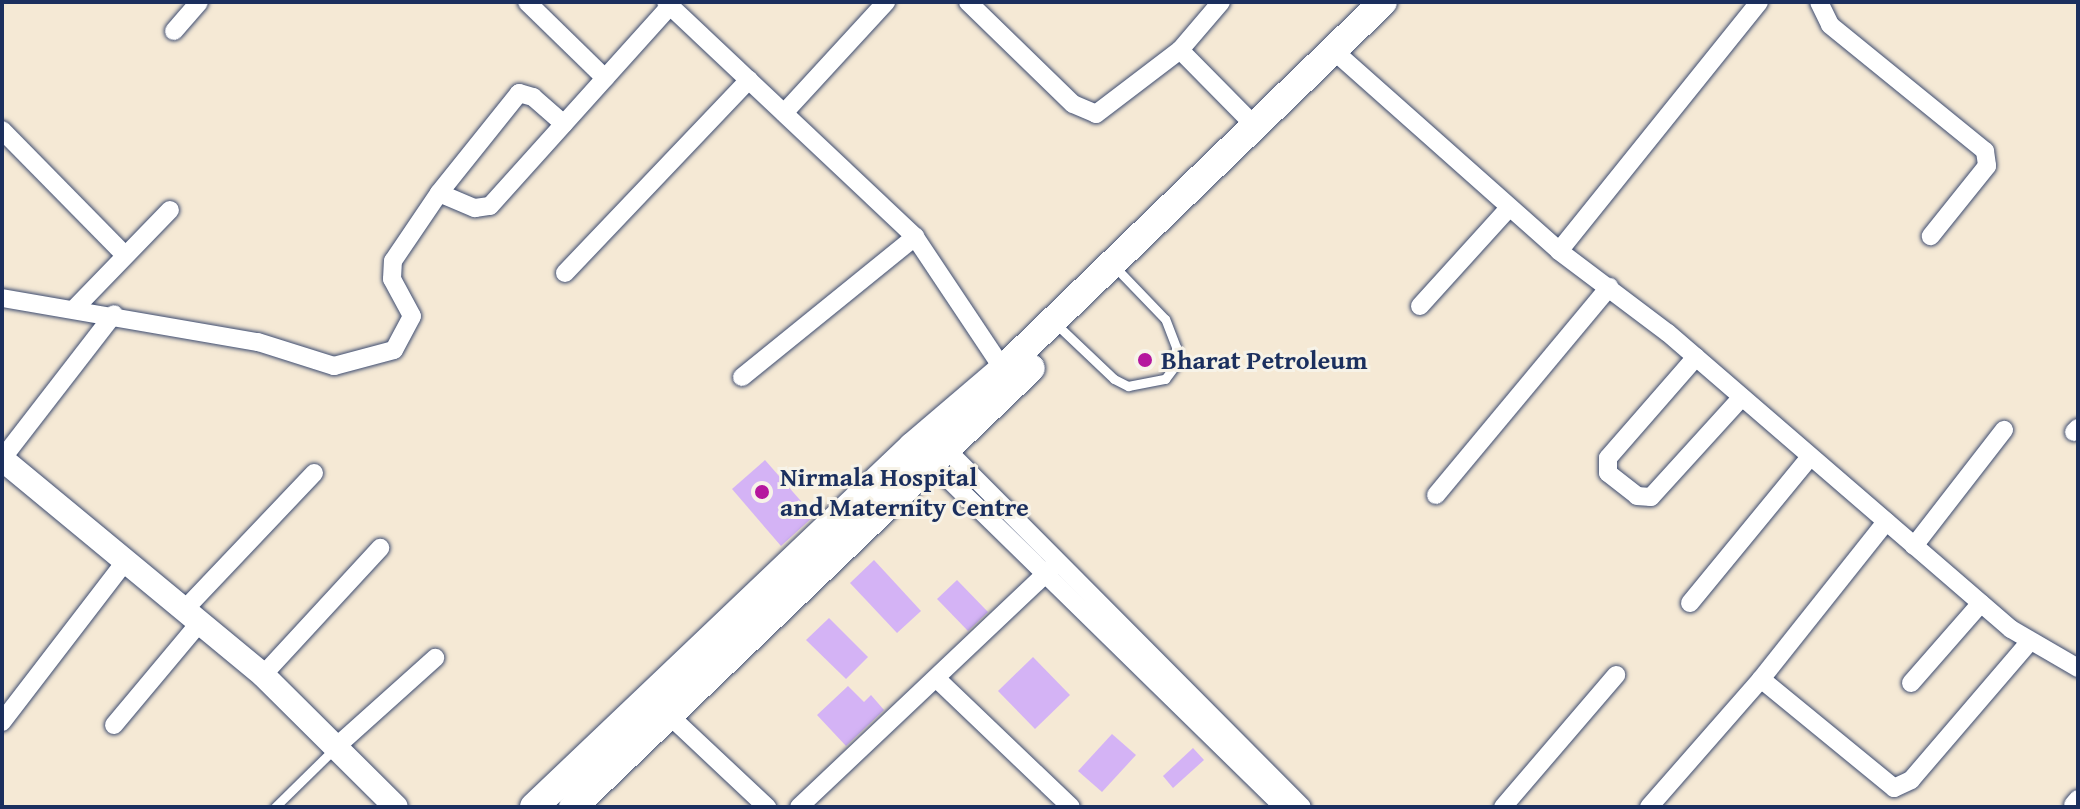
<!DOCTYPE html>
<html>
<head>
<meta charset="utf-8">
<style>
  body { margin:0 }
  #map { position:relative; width:2080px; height:809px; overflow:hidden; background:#f5e9d5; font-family:"Gentium Book Plus",serif }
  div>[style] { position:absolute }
  .building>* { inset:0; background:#d4b3f5 }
  .roads { filter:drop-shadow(0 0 2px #3c4b70) drop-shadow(0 0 2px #3c4b70) }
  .lane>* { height:9px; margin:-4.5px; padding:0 4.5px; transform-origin:4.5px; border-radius:4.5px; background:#fff }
  .street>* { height:18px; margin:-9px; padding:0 9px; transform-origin:9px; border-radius:9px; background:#fff }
  .secondary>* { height:24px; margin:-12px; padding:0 12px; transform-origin:12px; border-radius:12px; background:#fff }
  .primary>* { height:28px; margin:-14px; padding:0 14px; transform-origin:14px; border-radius:14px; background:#fff }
  .dots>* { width:22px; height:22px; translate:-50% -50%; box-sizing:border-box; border:4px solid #f7f3e8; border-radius:50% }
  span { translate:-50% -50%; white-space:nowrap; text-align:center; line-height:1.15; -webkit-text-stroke:6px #f7f3e8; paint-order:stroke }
  .poi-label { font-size:26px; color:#1b2f5e; font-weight:700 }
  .left { translate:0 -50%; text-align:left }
  .frame { position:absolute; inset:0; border:4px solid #1b2f5e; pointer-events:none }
</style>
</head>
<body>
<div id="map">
  <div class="building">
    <div style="clip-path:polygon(765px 460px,814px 516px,781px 546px,732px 489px)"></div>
    <div style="clip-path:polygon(874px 560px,921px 611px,897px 633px,850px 583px)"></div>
    <div style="clip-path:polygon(957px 580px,988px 612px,968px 631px,937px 599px)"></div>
    <div style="clip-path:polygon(829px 618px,868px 657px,846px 679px,806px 640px)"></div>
    <div style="clip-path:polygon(1033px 657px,1070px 695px,1035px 729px,998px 691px)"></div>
    <div style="clip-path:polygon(848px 686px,864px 702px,871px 695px,884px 710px,846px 746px,817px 715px)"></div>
    <div style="clip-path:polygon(1112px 734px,1136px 755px,1102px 792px,1078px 771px)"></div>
    <div style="clip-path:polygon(1193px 748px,1204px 760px,1173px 788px,1163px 776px)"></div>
  </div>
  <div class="roads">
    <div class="lane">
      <div style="left:1055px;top:323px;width:81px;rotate:43.5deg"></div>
      <div style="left:1114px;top:379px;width:16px;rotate:27deg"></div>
      <div style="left:1128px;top:386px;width:38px;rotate:-11deg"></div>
      <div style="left:1165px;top:379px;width:15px;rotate:-53deg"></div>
      <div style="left:1174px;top:367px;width:20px;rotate:-84deg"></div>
      <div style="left:1176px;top:347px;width:30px;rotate:-111deg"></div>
      <div style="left:1165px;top:319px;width:74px;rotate:-133.9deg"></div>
      <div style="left:275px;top:807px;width:84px;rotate:-44.5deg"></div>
    </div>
    <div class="street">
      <div style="left:527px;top:2px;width:109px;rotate:44.3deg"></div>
      <div style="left:666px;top:2px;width:342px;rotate:43.3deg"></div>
      <div style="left:915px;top:237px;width:159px;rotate:56.3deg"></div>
      <div style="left:968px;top:2px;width:146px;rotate:44.2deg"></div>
      <div style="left:1073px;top:104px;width:25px;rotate:23deg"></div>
      <div style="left:1096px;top:114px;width:106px;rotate:-37.3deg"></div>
      <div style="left:1180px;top:50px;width:63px;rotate:-49.5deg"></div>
      <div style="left:1819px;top:2px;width:25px;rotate:64deg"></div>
      <div style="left:1830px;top:25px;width:200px;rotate:39.1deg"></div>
      <div style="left:1985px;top:151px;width:15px;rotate:82deg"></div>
      <div style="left:1987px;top:166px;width:90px;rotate:128.7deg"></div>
      <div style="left:174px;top:31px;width:38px;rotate:-49deg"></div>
      <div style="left:1180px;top:50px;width:105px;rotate:45.4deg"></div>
      <div style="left:1333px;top:50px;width:302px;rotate:41.6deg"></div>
      <div style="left:1559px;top:251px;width:136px;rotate:37deg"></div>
      <div style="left:1668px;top:333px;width:453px;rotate:40.8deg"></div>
      <div style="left:2011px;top:629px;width:78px;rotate:30.2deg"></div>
      <div style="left:784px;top:113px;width:151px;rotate:-47.4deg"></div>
      <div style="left:2px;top:130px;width:175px;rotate:45.5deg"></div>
      <div style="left:439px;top:193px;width:39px;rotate:23deg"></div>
      <div style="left:475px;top:208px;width:15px;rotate:-8deg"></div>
      <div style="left:490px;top:206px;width:269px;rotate:-48deg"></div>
      <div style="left:1559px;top:251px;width:319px;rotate:-51.2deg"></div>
      <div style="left:565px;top:273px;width:267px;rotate:-46.4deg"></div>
      <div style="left:2px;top:298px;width:260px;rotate:9.8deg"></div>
      <div style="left:258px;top:342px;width:80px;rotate:17.5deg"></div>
      <div style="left:334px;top:366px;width:62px;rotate:-14.9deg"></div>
      <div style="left:394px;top:350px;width:38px;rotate:-62deg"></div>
      <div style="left:412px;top:316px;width:42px;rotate:-118.4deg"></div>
      <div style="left:392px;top:279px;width:18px;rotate:-87deg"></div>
      <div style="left:393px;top:261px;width:82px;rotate:-55.9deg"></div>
      <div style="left:439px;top:193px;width:128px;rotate:-51.3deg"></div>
      <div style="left:519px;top:93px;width:15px;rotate:16deg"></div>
      <div style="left:533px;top:97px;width:41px;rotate:41.1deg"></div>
      <div style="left:1420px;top:306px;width:132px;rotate:-47.8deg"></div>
      <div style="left:76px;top:307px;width:135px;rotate:-45.9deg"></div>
      <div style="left:1696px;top:357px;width:134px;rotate:131.1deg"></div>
      <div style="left:1608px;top:458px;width:15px;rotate:90deg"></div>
      <div style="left:1608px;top:473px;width:37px;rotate:38deg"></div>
      <div style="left:1637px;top:496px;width:14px;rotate:4deg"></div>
      <div style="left:1651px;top:497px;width:134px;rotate:-47.7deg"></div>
      <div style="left:742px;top:377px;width:223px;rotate:-39deg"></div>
      <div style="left:2074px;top:432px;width:6px;rotate:-45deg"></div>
      <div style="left:945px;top:448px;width:506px;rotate:45.16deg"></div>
      <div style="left:2px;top:459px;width:183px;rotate:-52.3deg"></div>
      <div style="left:931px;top:462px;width:493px;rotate:44.4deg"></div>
      <div style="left:1436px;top:495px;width:271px;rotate:-50.2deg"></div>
      <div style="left:1914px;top:546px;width:147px;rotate:-52.2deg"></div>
      <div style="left:1690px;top:603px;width:188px;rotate:-50.6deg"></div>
      <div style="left:186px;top:608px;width:186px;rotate:-46.5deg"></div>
      <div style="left:263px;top:675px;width:173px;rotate:-47.3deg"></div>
      <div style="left:937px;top:679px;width:185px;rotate:43.7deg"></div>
      <div style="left:1761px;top:679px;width:172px;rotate:39.3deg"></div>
      <div style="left:1894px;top:788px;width:19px;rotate:-25deg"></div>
      <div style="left:1911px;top:780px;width:183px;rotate:-49.4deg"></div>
      <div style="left:1911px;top:683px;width:106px;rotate:-48.8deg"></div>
      <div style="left:671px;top:717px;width:132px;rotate:43.2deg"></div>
      <div style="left:2px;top:722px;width:205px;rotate:-52.5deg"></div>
      <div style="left:114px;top:725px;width:136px;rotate:-50.1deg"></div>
      <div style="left:337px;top:746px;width:132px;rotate:-41.9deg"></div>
      <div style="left:2073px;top:805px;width:8px;rotate:-50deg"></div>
      <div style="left:799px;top:807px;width:349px;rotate:-43.4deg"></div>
      <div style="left:1503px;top:807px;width:174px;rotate:-49.4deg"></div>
      <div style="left:1649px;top:807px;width:170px;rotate:-48.8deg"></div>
      <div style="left:1761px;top:679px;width:201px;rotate:-51.5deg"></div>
    </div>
    <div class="secondary">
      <div style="left:2px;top:459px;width:339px;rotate:39.6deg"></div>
      <div style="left:263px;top:675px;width:187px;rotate:44.8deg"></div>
    </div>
    <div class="primary">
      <div style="left:534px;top:807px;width:523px;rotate:-43.61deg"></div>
      <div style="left:913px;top:446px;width:118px;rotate:-40.5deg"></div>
      <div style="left:1003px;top:369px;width:528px;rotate:-44deg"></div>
      <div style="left:573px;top:807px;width:634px;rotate:-43.79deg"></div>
    </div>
  </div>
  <div class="dots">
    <div style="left:1145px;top:360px;background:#b5179e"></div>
    <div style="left:762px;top:492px;background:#b5179e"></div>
  </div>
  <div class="poi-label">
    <span class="left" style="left:1161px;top:360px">Bharat Petroleum</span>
    <span class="left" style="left:780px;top:492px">Nirmala Hospital<br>and Maternity Centre</span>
  </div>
  <div class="frame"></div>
</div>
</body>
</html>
